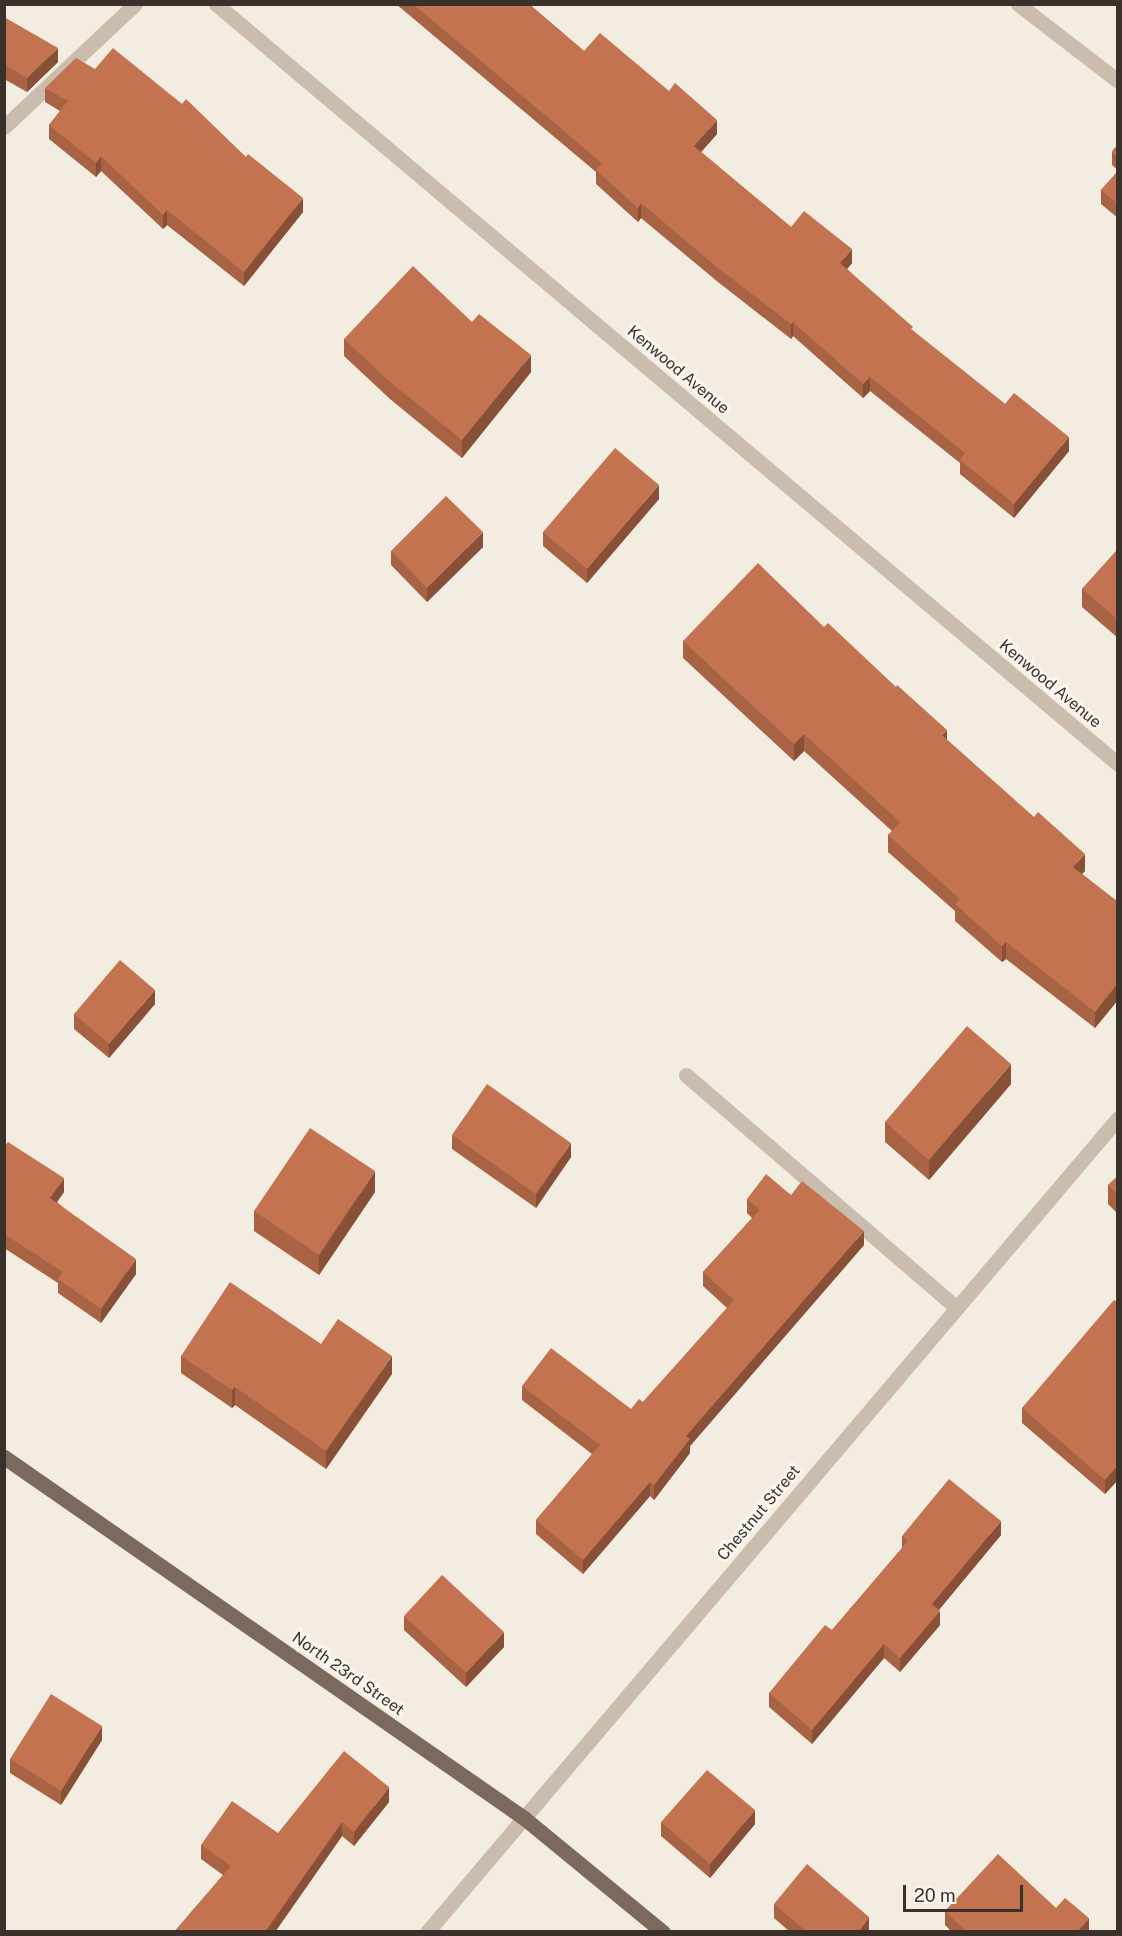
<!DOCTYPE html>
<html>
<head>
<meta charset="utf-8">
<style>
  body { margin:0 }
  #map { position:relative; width:1122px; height:1936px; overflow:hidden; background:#f3ece1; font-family:"Public Sans",sans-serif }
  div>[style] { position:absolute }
  .minor>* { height:15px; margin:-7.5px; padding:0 7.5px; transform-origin:7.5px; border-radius:7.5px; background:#cbbdad }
  .major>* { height:15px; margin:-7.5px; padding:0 7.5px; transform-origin:7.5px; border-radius:7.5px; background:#7b695d }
  .wall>* { inset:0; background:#a86344 }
  .shaded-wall>* { inset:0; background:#885037 }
  .building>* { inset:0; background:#c3734f }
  span { translate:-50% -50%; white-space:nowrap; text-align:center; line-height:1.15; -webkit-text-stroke:6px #faf5ee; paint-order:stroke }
  .street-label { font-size:16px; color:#3a312b }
  .frame { position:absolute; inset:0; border:6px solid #3a312b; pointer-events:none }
  .scale { position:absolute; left:903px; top:1885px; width:120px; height:27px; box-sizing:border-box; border:3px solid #3a312b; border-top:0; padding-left:8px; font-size:18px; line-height:21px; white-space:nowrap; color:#3a312b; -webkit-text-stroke:4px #faf5ee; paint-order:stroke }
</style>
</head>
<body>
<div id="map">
  <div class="minor">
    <div style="left:216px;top:4px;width:1179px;rotate:40.12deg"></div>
    <div style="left:1018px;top:4px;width:126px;rotate:37.6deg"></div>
    <div style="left:4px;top:127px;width:180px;rotate:-43.2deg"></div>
    <div style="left:686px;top:1075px;width:357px;rotate:40.7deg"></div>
    <div style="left:427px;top:1932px;width:1068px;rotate:-49.67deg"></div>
  </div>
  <div class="major">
    <div style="left:4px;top:1457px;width:633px;rotate:34.77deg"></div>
    <div style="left:524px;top:1818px;width:180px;rotate:39.4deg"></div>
  </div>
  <div class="wall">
    <div style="clip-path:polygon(396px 4px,529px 4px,584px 51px,717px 134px,701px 152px,791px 227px,852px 263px,847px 269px,913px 331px,1005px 404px,1069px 451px,1014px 518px,960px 474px,960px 463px,870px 391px,863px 398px,793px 336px,791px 339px,718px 282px,641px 218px,638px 222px,596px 184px,596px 172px)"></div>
    <div style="clip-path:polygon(4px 17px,58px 62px,27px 92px,4px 79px)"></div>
    <div style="clip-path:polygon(45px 88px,303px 212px,244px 286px,167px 225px,163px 229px,101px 171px,96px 177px,49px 139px,49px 125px,60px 111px,45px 102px)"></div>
    <div style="clip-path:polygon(1112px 151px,1118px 156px,1118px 170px,1112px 165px)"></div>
    <div style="clip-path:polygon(1118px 171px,1118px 218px,1101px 204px,1101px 190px)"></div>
    <div style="clip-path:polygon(472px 322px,531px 372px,462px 458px,390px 399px,344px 356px,344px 339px)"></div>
    <div style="clip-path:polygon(659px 499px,587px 583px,543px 546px,543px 532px)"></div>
    <div style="clip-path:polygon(483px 547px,427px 602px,391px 565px,391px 551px)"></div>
    <div style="clip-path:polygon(1118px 549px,1118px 638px,1082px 607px,1082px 589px)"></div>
    <div style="clip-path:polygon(824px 627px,947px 740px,1085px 871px,1082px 874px,1118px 902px,1118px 1000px,1095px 1028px,1006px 959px,1002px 962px,955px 921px,955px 911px,888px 852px,888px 835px,892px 831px,804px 751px,794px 761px,683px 658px,683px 641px)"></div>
    <div style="clip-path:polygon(155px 1004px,109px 1058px,74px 1029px,74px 1014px)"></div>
    <div style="clip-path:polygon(1011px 1084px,929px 1180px,885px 1142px,885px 1122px)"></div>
    <div style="clip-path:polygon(452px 1135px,571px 1157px,536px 1208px,452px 1149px)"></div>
    <div style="clip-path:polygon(4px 1147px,64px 1192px,57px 1202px,136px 1274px,101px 1323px,58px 1293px,58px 1283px,4px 1248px)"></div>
    <div style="clip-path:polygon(1118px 1176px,1118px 1214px,1108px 1204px,1108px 1185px)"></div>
    <div style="clip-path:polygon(375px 1192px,319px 1275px,254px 1231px,254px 1211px)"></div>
    <div style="clip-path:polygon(791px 1195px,864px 1245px,690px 1446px,690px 1453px,654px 1500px,650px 1496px,583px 1574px,536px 1534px,536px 1520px,592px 1454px,522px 1400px,522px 1386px,631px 1409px,643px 1402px,727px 1308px,703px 1286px,703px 1272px,752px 1218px,747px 1213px,747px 1199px)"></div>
    <div style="clip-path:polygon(1118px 1303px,1118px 1480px,1105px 1494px,1022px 1423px,1022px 1408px)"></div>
    <div style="clip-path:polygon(321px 1344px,392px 1374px,326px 1469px,235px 1405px,232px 1408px,181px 1373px,181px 1356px)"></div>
    <div style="clip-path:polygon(1001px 1535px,939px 1610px,940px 1625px,900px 1672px,884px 1658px,812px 1744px,769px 1707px,769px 1693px,832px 1630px,902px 1548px,902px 1536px)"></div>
    <div style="clip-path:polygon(404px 1616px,504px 1647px,466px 1687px,404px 1630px)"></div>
    <div style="clip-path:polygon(102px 1740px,61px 1805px,10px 1773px,10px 1759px)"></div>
    <div style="clip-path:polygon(389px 1802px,354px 1846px,342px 1836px,275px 1932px,174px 1932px,223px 1875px,201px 1859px,201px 1845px,278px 1833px)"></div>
    <div style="clip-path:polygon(661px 1822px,755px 1824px,710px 1878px,661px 1836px)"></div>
    <div style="clip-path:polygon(774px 1904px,869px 1931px,790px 1932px,774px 1918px)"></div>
    <div style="clip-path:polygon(1056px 1908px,1089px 1932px,952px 1932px,945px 1925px,945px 1911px)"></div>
  </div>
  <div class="shaded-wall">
    <div style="clip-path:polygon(58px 48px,58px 62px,27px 92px,27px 78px)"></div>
    <div style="clip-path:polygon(717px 120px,717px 134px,694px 160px,694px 146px)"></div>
    <div style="clip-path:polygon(101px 156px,101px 171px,96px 177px,96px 163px)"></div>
    <div style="clip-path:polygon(303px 198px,303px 212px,244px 286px,244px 272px)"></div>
    <div style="clip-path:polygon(641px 203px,641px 218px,638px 222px,638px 208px)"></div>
    <div style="clip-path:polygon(167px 210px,167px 225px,163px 229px,163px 215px)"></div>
    <div style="clip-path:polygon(852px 249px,852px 263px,840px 277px,840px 263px)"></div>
    <div style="clip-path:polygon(793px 322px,793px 336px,791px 339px,791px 324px)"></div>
    <div style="clip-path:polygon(531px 355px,531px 372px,462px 458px,462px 440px)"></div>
    <div style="clip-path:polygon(870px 377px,870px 391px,863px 398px,863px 384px)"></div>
    <div style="clip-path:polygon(1069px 437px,1069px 451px,1014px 518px,1014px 504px)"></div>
    <div style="clip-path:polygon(659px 485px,659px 499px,587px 583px,587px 569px)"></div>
    <div style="clip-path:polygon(483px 532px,483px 547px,427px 602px,427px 588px)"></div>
    <div style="clip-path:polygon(947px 730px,947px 746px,942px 735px)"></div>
    <div style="clip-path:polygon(804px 734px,804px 751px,794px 761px,794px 744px)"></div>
    <div style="clip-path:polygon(1085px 854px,1085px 871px,1073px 883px,1073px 867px)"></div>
    <div style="clip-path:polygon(1006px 942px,1006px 959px,1002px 962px,1002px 946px)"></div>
    <div style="clip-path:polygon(1118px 983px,1118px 1000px,1095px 1028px,1095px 1012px)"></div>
    <div style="clip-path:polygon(155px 990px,155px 1004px,109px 1058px,109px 1044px)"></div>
    <div style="clip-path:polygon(1011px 1064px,1011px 1084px,929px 1180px,929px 1160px)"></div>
    <div style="clip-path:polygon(571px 1143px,571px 1157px,536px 1208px,536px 1194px)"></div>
    <div style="clip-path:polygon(375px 1171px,375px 1192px,319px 1275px,319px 1255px)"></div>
    <div style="clip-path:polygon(64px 1178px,64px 1192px,50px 1212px,50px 1198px)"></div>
    <div style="clip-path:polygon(864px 1231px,864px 1245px,690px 1446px,690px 1453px,654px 1500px,654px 1485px,686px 1436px)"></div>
    <div style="clip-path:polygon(136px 1259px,136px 1274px,101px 1323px,101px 1309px)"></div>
    <div style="clip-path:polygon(392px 1356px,392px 1374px,326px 1469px,326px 1451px)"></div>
    <div style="clip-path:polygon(235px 1387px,235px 1405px,232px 1408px,232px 1390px)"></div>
    <div style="clip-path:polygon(1118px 1465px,1118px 1480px,1105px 1494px,1105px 1480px)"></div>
    <div style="clip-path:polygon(650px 1482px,650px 1496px,583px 1574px,583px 1560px)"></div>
    <div style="clip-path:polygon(1001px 1521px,1001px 1535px,932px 1618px,932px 1604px)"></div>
    <div style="clip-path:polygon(940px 1611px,940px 1625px,900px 1672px,900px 1658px)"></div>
    <div style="clip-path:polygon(504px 1632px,504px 1647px,466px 1687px,466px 1673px)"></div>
    <div style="clip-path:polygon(884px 1644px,884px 1658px,812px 1744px,812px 1730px)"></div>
    <div style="clip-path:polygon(102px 1726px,102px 1740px,61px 1805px,61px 1791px)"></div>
    <div style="clip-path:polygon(389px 1787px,389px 1802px,354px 1846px,354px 1832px)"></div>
    <div style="clip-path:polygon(755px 1810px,755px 1824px,710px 1878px,710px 1864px)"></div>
    <div style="clip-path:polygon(342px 1822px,342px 1836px,275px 1932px,265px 1932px)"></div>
    <div style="clip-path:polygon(869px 1917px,869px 1932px,858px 1932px)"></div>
    <div style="clip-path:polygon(1089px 1918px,1089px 1932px,1077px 1932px)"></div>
  </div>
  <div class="building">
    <div style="clip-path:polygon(413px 4px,529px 4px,584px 51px,600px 33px,669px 91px,675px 83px,717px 120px,694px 146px,791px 227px,804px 211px,852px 249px,840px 263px,913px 327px,911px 329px,1005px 404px,1014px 393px,1069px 437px,1014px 504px,960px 460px,965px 453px,870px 377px,863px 384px,793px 322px,791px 324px,718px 268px,641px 203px,638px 208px,596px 170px,602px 163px)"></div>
    <div style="clip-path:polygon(4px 17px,58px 48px,27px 78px,4px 64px)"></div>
    <div style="clip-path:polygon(113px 48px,182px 104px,186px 99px,246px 157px,248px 154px,303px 198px,244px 272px,167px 210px,163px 215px,101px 156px,96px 163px,49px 125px,68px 101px,45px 88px,76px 58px,95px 69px)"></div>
    <div style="clip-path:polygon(1118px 144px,1118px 156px,1112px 151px)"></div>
    <div style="clip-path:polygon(1118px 171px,1118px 204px,1101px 190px)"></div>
    <div style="clip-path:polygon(413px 266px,472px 322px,479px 314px,531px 355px,462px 440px,390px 382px,344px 339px)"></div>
    <div style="clip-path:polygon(615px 448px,659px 485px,587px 569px,543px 532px)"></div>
    <div style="clip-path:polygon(446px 496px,483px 532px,427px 588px,391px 551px)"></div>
    <div style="clip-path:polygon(1118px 549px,1118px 620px,1082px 589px)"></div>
    <div style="clip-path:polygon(758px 563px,824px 627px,828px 623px,896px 687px,897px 685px,947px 730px,942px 735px,1034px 817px,1038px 812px,1085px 854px,1073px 867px,1118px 902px,1118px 983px,1095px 1012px,1006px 942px,1002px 946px,955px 904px,960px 899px,888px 835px,900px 822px,804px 734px,794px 744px,683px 641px)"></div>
    <div style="clip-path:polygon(120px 960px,155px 990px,109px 1044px,74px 1014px)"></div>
    <div style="clip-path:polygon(967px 1026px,1011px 1064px,929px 1160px,885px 1122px)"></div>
    <div style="clip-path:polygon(487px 1084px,571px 1143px,536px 1194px,452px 1135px)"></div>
    <div style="clip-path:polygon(310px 1128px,375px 1171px,319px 1255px,254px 1211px)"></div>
    <div style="clip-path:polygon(8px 1142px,64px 1178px,50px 1198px,136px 1259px,101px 1309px,58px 1279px,63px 1272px,4px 1234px,4px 1147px)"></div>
    <div style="clip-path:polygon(766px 1174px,791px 1195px,802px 1181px,864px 1231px,686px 1436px,690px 1439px,654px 1485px,650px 1482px,583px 1560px,536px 1520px,600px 1445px,522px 1386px,551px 1348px,631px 1409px,639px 1399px,643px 1402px,734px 1300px,703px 1272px,760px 1210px,747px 1199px)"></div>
    <div style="clip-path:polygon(1118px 1176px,1118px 1195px,1108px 1185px)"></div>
    <div style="clip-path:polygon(230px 1282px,321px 1344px,338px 1319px,392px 1356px,326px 1451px,235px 1387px,232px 1390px,181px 1356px)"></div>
    <div style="clip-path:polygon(1114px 1300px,1118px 1303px,1118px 1465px,1105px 1480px,1022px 1408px)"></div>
    <div style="clip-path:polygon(949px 1479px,1001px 1521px,932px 1604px,940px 1611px,900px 1658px,884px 1644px,812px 1730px,769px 1693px,825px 1625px,832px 1630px,908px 1541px,902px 1536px)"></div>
    <div style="clip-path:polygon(442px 1575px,504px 1632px,466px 1673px,404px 1616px)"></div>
    <div style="clip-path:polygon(51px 1694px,102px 1726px,61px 1791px,10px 1759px)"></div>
    <div style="clip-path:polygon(344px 1751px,389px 1787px,354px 1832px,342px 1822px,265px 1932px,174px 1932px,231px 1866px,201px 1845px,232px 1801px,278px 1833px)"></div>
    <div style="clip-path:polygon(707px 1770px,755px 1810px,710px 1864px,661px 1822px)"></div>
    <div style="clip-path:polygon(998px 1854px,1056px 1908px,1065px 1898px,1089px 1918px,1077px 1932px,967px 1932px,945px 1911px)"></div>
    <div style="clip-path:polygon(807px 1864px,869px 1917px,858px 1932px,807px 1932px,774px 1904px)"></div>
  </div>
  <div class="street-label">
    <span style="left:678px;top:370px;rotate:40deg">Kenwood Avenue</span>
    <span style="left:1050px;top:684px;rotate:40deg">Kenwood Avenue</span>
    <span style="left:759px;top:1513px;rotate:-50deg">Chestnut Street</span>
    <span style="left:348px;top:1674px;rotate:35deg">North 23rd Street</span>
  </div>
  <div class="frame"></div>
  <div class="scale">20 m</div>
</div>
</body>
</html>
